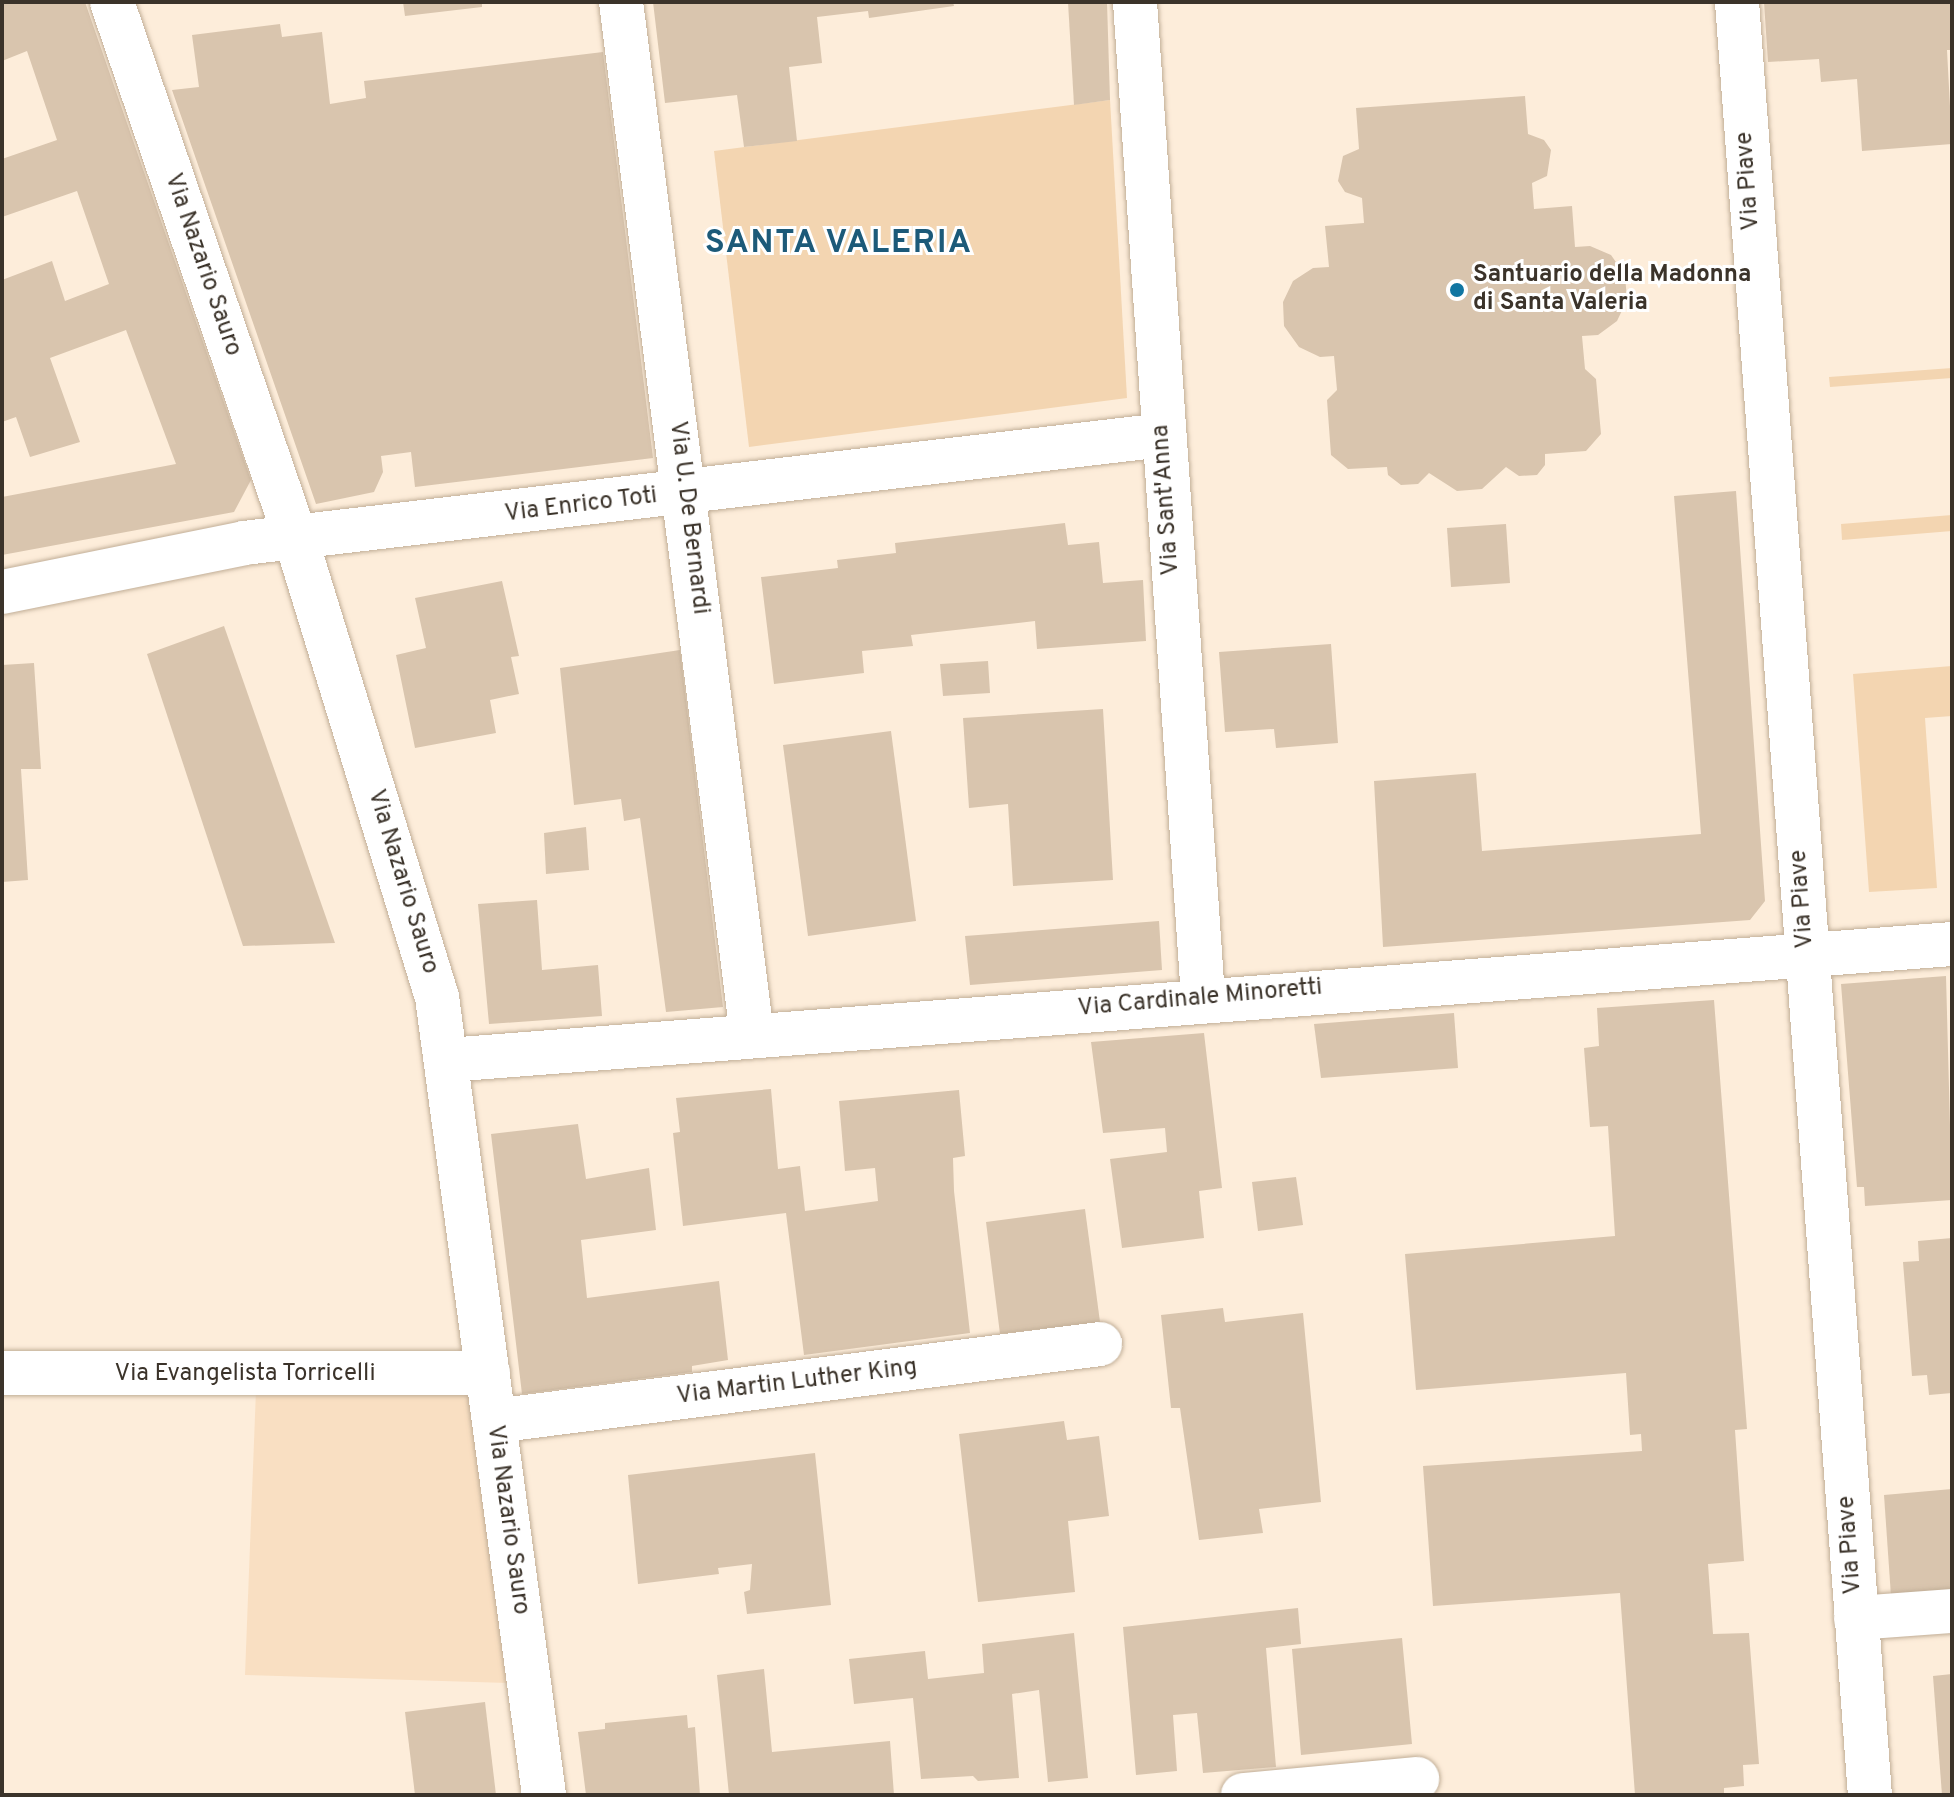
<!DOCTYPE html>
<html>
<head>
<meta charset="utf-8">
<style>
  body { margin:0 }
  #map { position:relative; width:1954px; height:1797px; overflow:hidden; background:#fdedda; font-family:Overpass,sans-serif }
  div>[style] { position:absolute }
  .built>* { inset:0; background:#f9dfc2 }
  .green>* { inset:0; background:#f3d5b1 }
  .building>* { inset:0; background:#d9c5ae }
  .roads { filter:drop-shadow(0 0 2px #c1ae97) drop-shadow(0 0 2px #c1ae97) }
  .street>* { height:44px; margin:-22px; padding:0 22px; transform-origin:22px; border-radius:22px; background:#fff }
  .dots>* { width:22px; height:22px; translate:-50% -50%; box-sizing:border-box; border:4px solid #fff; border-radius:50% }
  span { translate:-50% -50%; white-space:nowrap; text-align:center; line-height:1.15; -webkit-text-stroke:6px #fff; paint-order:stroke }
  .street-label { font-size:24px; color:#3b332a }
  .poi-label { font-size:24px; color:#3b332a; font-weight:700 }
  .left { translate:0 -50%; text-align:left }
  .district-label { font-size:32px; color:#1c5a79; font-weight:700; letter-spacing:2px }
  .frame { position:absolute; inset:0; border:4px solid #3b332a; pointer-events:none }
</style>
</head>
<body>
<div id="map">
  <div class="built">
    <div style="clip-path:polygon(467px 1358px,508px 1683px,245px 1675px,257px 1364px)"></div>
  </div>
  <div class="green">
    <div style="clip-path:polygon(1110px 100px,1127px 398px,749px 447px,714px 151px)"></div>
    <div style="clip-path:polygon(1952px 368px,1952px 378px,1830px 387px,1829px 377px)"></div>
    <div style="clip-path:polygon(1952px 515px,1952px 531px,1842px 540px,1841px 524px)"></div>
    <div style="clip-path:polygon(1952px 666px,1952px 716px,1925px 718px,1937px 888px,1869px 892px,1853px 674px)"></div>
  </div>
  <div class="building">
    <div style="clip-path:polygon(2px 2px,85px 2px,251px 480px,234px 512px,2px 555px,2px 497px,176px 464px,126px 330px,50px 358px,80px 442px,30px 457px,16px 417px,2px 422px,2px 280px,52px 261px,65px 301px,109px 284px,77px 191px,2px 217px,2px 159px,57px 140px,27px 51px,2px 61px)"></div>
    <div style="clip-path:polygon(403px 2px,482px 2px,482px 7px,405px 16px)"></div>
    <div style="clip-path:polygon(653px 2px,953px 2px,954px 6px,869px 18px,868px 11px,817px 17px,822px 63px,789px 67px,797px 141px,744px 147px,737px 95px,665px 103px)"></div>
    <div style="clip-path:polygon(1068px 2px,1107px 2px,1110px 100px,1074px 105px)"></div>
    <div style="clip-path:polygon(1764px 2px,1952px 2px,1952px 50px,1947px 50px,1952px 144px,1862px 151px,1857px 79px,1821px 82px,1819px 59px,1768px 62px)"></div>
    <div style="clip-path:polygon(280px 24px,282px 37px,322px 32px,330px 104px,366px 98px,364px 81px,603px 52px,653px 458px,415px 487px,411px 452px,381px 456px,383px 472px,374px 492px,316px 504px,172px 90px,199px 87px,192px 35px)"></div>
    <div style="clip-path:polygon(1525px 96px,1528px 134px,1544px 140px,1551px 150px,1547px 176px,1532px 183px,1534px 209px,1572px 206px,1575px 247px,1590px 246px,1611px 255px,1625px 275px,1627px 300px,1617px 321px,1598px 335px,1582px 336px,1585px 369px,1596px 379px,1601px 434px,1586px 451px,1545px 454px,1545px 465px,1537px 475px,1519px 476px,1506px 467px,1482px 489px,1457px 491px,1429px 473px,1418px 484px,1401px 485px,1388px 475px,1387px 467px,1348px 469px,1331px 455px,1327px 400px,1337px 390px,1334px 356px,1320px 357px,1299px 347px,1284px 326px,1283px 302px,1293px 281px,1313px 268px,1329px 267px,1325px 226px,1364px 223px,1362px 198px,1345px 192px,1338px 181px,1343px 156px,1359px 149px,1356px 108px)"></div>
    <div style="clip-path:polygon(1736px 491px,1765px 901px,1750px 920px,1383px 947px,1374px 781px,1476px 773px,1482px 851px,1701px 834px,1674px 496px)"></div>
    <div style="clip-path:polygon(1065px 523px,1068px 545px,1099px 542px,1103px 583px,1143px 580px,1146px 641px,1037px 649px,1035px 621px,911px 635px,913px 646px,862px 651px,864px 673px,774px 684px,761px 577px,838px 568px,837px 560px,896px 553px,895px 543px)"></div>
    <div style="clip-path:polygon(1506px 524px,1510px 583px,1451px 587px,1447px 528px)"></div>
    <div style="clip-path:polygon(502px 581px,519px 656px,511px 657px,519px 694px,490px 700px,496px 733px,415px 748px,396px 655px,426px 648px,415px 598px)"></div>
    <div style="clip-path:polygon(224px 626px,335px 943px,243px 946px,147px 654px)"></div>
    <div style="clip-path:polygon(1331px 644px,1338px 743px,1276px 748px,1274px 729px,1225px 732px,1219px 652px)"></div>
    <div style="clip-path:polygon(680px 650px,723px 1007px,666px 1012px,640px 818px,624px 821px,621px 799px,574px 805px,560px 668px)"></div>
    <div style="clip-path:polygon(988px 661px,990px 693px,943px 696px,940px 664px)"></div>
    <div style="clip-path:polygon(34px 663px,41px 769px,21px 769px,28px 880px,2px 882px,2px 665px)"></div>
    <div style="clip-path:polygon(1103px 709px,1113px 880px,1013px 886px,1008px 804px,969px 808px,963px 718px)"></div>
    <div style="clip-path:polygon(891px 731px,916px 921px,808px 936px,783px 745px)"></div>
    <div style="clip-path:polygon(586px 827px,589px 870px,546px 874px,544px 833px)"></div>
    <div style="clip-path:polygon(537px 900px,542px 970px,598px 965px,602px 1016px,489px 1024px,478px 904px)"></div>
    <div style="clip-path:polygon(1159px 921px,1162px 970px,970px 985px,965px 936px)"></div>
    <div style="clip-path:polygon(1946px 976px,1952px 1200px,1865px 1206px,1864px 1187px,1857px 1187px,1841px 984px)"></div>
    <div style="clip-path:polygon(1714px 1000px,1747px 1429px,1735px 1430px,1744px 1561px,1708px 1564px,1713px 1634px,1749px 1633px,1759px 1764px,1743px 1765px,1744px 1786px,1724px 1788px,1724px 1795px,1635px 1795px,1620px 1593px,1433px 1606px,1423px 1466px,1642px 1451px,1641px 1434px,1630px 1435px,1626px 1373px,1416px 1390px,1405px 1254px,1615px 1236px,1608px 1126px,1590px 1127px,1584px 1048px,1599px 1046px,1597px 1008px)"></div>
    <div style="clip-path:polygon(1454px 1013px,1458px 1068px,1321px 1078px,1314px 1024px)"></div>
    <div style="clip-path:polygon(1204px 1033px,1222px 1188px,1199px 1191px,1204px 1238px,1122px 1248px,1110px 1159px,1167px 1152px,1165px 1128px,1103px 1133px,1091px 1042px)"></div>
    <div style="clip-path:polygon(771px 1089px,778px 1169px,800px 1166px,805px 1211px,878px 1201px,875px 1168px,845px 1171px,839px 1101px,959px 1090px,965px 1156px,953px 1158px,954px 1191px,970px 1333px,804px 1355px,786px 1213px,683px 1226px,673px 1133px,680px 1132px,676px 1098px)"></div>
    <div style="clip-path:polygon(578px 1124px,586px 1179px,649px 1168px,656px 1230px,581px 1240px,587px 1298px,719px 1281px,728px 1360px,692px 1366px,692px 1372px,522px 1394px,491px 1134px)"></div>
    <div style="clip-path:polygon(1296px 1177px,1303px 1225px,1258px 1231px,1252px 1182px)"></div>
    <div style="clip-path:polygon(1085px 1209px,1100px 1322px,1000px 1334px,986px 1222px)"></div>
    <div style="clip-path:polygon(1952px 1238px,1952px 1393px,1929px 1395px,1927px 1375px,1912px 1376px,1903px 1262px,1919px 1261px,1918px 1241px)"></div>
    <div style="clip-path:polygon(1223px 1308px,1225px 1322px,1303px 1313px,1321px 1502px,1259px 1509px,1263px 1533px,1199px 1540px,1180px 1408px,1171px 1408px,1161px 1315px)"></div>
    <div style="clip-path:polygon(1064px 1421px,1067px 1440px,1099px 1436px,1109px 1516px,1068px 1521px,1075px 1592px,978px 1602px,959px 1434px)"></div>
    <div style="clip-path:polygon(815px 1453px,831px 1605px,747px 1614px,744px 1592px,750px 1590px,752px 1564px,718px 1568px,719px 1574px,638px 1584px,628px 1475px)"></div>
    <div style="clip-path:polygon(1952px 1489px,1952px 1592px,1891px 1596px,1884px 1495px)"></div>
    <div style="clip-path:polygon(1298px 1608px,1301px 1644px,1266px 1648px,1276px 1767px,1203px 1773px,1197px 1713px,1173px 1715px,1177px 1771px,1136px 1775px,1123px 1627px)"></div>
    <div style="clip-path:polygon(1074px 1633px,1088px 1778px,1048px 1782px,1039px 1690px,1012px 1694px,1019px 1778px,978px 1781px,973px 1776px,921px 1779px,913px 1698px,854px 1704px,849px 1659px,925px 1651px,928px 1679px,984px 1673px,982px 1644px)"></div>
    <div style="clip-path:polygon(1402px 1638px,1412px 1744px,1301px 1755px,1292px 1649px)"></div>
    <div style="clip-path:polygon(764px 1669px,772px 1752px,890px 1741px,894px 1795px,729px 1795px,717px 1675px)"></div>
    <div style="clip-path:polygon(1952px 1674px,1952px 1795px,1942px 1795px,1933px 1676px)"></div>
    <div style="clip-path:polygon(485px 1702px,496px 1795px,415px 1795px,405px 1712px)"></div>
    <div style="clip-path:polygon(687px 1715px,688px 1728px,695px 1727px,700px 1795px,586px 1795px,578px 1732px,605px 1729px,605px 1723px)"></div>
  </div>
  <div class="roads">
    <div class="street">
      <div style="left:112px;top:2px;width:568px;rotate:71.09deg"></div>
      <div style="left:296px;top:539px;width:479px;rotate:72.9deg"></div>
      <div style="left:437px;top:997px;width:805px;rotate:82.36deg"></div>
      <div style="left:621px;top:2px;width:1041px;rotate:82.77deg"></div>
      <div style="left:1135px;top:2px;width:998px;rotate:86.09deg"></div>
      <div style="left:1737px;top:2px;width:1798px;rotate:85.76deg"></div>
      <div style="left:2px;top:592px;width:247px;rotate:-11.4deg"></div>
      <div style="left:244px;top:543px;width:925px;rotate:-6.7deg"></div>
      <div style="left:448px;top:1060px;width:1508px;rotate:-4.41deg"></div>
      <div style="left:2px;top:1373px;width:486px"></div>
      <div style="left:494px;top:1421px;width:611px;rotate:-7.24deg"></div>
      <div style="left:1856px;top:1618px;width:96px;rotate:-4.2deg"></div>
      <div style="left:1243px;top:1795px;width:175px;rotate:-5.3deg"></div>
    </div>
  </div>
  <div class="dots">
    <div style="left:1457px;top:290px;background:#1176a2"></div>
  </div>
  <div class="street-label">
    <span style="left:1749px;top:181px;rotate:-94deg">Via Piave</span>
    <span style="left:202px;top:265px;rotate:71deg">Via Nazario Sauro</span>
    <span style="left:1167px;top:500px;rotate:-94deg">Via Sant'Anna</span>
    <span style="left:581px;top:506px;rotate:-7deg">Via Enrico Toti</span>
    <span style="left:688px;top:518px;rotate:83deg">Via U. De Bernardi</span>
    <span style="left:402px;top:882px;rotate:73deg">Via Nazario Sauro</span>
    <span style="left:1803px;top:899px;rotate:-94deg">Via Piave</span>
    <span style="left:1200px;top:999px;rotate:-5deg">Via Cardinale Minoretti</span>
    <span style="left:245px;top:1375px">Via Evangelista Torricelli</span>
    <span style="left:797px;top:1383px;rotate:-7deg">Via Martin Luther King</span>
    <span style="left:507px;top:1520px;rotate:82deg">Via Nazario Sauro</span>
    <span style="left:1851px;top:1545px;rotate:-94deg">Via Piave</span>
  </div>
  <div class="poi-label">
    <span class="left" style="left:1473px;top:290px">Santuario della Madonna<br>di Santa Valeria</span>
  </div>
  <div class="district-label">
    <span style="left:839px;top:244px">SANTA VALERIA</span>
  </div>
  <div class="frame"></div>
</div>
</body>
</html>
